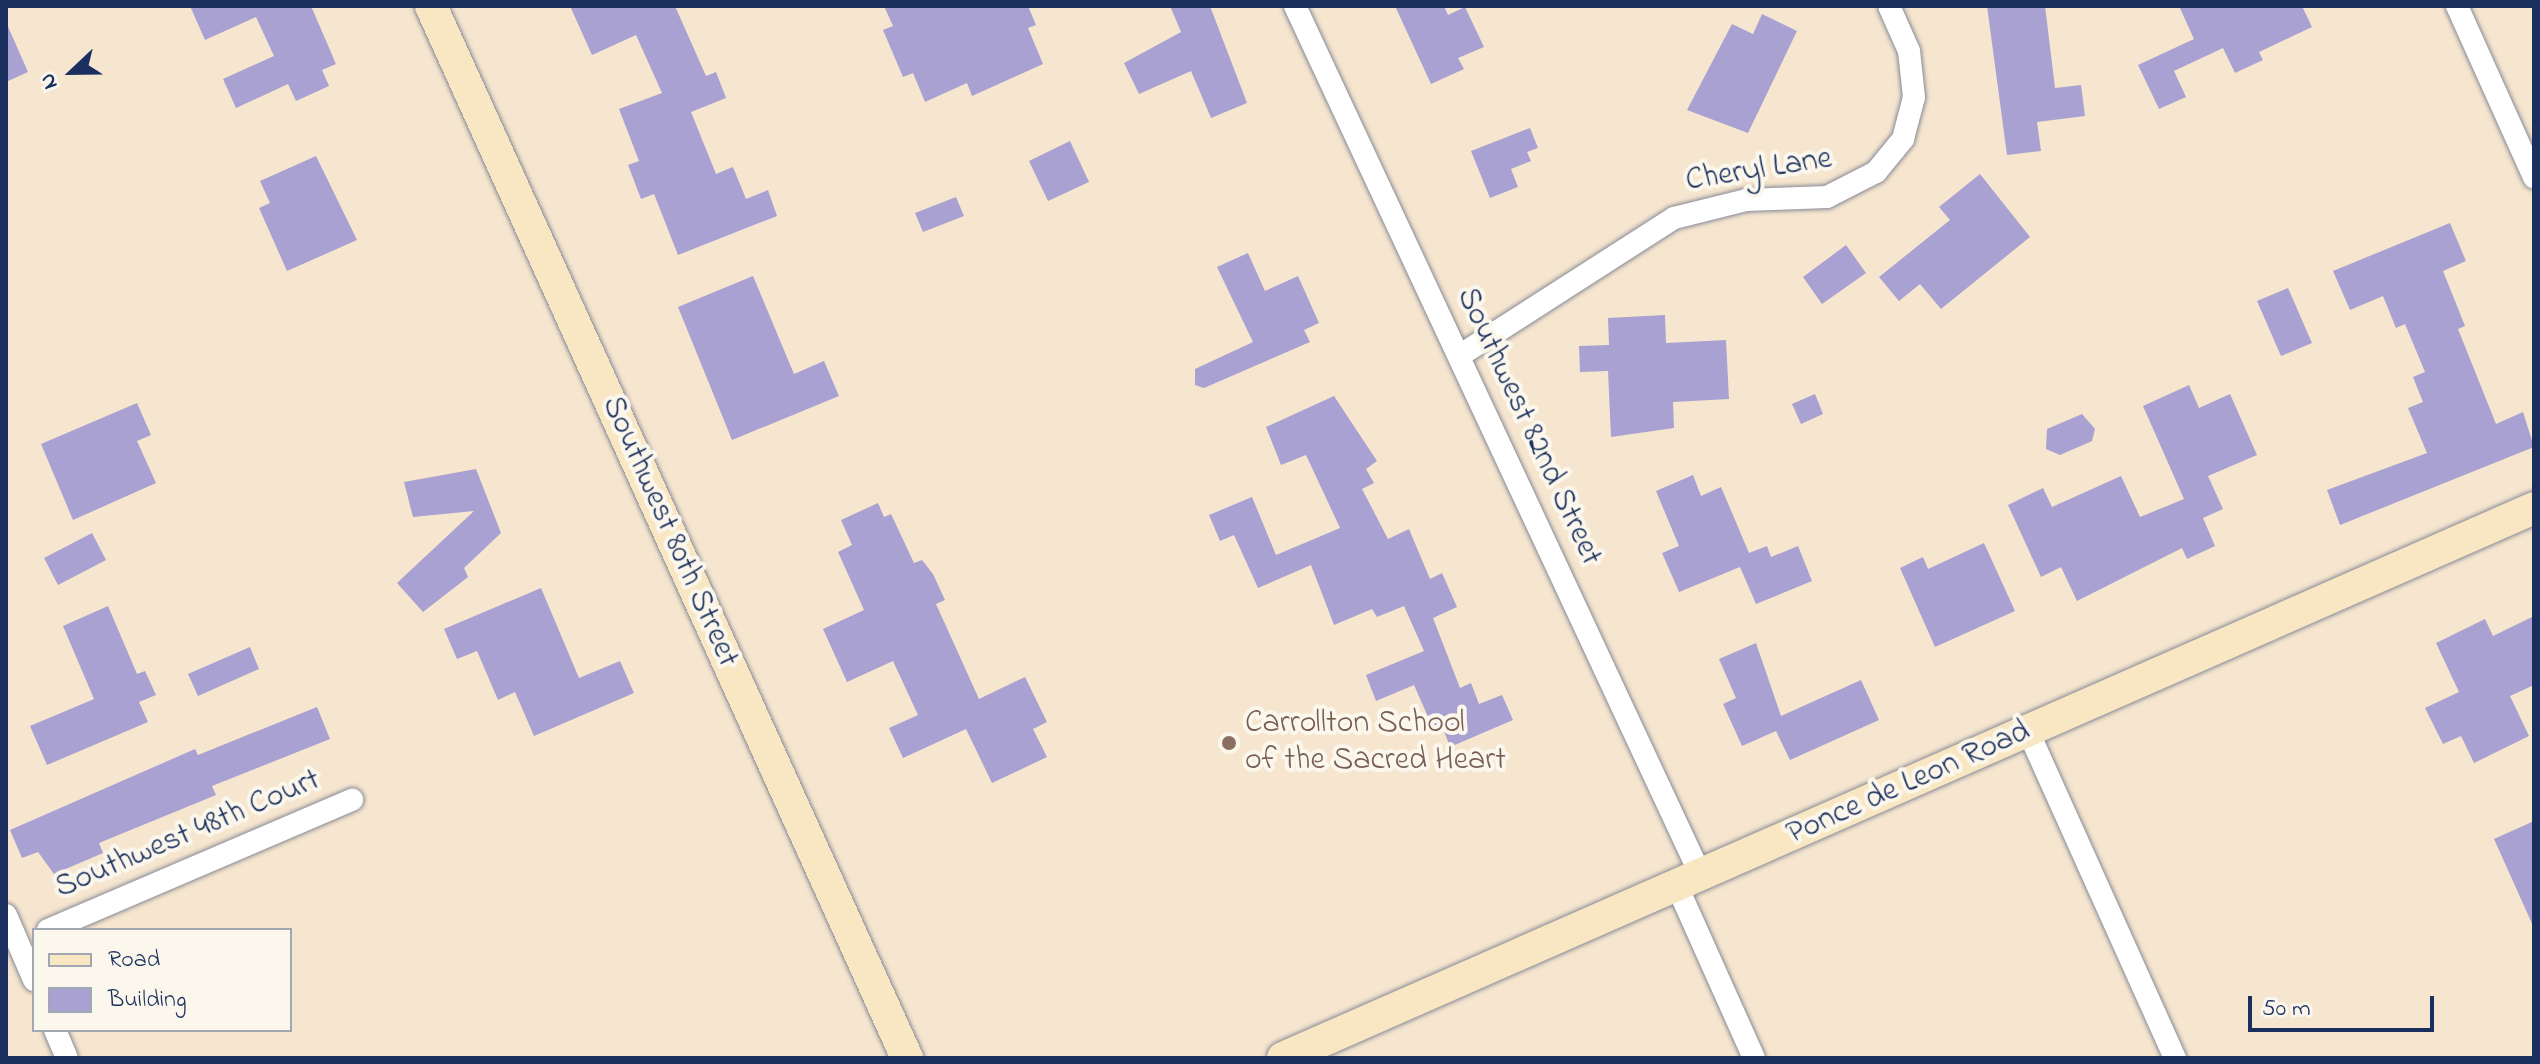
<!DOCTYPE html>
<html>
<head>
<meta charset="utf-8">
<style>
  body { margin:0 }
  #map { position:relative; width:2540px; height:1064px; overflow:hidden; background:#f6e6cf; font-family:"Indie Flower",sans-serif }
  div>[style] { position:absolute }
  .building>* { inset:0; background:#a9a1d1 }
  .roads { filter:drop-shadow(0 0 2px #888a96) drop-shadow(0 0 2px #888a96) }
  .street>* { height:22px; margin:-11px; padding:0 11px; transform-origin:11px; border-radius:11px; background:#fff }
  .secondary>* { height:32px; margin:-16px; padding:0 16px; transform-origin:16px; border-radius:16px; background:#f9e7c3 }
  .dots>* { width:22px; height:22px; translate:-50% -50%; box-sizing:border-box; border:4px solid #fbf7ec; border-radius:50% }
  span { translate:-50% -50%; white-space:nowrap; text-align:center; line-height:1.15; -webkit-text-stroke:8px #fbf7ec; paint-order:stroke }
  .street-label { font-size:32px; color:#1b2f5e }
  .education-label { font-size:32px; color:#785e54 }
  .left { translate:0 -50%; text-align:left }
  .frame { position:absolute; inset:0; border:8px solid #1b2f5e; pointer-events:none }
  .legend { position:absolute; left:32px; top:928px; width:260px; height:104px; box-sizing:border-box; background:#fbf7ec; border:2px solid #a1a7b3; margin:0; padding:10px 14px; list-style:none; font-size:24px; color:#1b2f5e }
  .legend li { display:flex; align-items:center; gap:16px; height:40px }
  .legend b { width:40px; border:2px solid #a1a7b3 }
  .north { position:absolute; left:32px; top:32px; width:80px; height:80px; -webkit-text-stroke:6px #fbf7ec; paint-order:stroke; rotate:248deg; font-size:22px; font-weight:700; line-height:32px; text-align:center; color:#1b2f5e }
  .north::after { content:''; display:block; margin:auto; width:28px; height:36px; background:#1b2f5e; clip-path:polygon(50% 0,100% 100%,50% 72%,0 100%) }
  .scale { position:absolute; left:2248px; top:996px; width:186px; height:36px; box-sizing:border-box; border:4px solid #1b2f5e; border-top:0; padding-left:10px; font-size:24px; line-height:28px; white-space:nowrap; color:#1b2f5e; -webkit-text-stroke:6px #fbf7ec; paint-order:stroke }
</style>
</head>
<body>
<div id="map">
  <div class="building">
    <div style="clip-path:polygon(190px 6px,311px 6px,336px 64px,322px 70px,329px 86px,296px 101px,288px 84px,236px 108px,223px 79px,274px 56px,256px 17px,205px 40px)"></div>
    <div style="clip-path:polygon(570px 6px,675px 6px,706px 76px,716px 72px,726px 98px,691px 112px,716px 174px,733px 167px,746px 199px,768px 190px,777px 216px,678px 255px,654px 194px,641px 199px,628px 165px,639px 161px,619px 109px,662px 93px,636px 35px,592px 55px)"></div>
    <div style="clip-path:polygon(884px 6px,1028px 6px,1036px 25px,1028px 28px,1043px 64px,972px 96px,967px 83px,925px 102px,913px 73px,903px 77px,883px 30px,893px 26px)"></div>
    <div style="clip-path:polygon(1170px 6px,1210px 6px,1247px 103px,1211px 118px,1191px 71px,1139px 94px,1124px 63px,1181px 32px)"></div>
    <div style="clip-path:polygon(1395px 6px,1444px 6px,1448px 15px,1465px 7px,1484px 47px,1458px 58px,1464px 69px,1431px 84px)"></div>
    <div style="clip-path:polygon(1987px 6px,2045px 6px,2055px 88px,2081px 85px,2085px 116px,2037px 122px,2041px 151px,2007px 155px)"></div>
    <div style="clip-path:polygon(2179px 6px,2302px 6px,2312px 27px,2259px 52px,2263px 60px,2235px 73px,2223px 48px,2174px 71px,2186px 97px,2159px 109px,2138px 65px,2194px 39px)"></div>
    <div style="clip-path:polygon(1762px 14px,1797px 31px,1748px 133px,1687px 110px,1732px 24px,1753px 34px)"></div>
    <div style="clip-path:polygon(6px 22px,28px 72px,6px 82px)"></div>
    <div style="clip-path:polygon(1530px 128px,1538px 148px,1527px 152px,1531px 161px,1511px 169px,1518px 187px,1490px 198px,1471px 151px)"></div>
    <div style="clip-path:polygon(1070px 141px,1089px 182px,1048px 201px,1029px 161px)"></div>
    <div style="clip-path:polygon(316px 156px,357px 240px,287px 271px,259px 208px,270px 203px,260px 181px)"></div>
    <div style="clip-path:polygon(1980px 174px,2030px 237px,1941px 309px,1920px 284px,1899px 301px,1879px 277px,1950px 220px,1939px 207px)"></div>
    <div style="clip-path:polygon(956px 197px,964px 216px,923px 232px,915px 213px)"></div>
    <div style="clip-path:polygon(2450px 223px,2466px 261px,2443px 271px,2465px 326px,2458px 329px,2496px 424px,2523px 412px,2534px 447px,2340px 525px,2327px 490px,2427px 453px,2408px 408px,2423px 402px,2413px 377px,2425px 372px,2405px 324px,2396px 328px,2383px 296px,2350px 310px,2333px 271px)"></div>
    <div style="clip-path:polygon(1846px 245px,1866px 273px,1822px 304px,1803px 277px)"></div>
    <div style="clip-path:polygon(1248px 253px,1265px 291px,1298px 276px,1319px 323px,1304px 330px,1310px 342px,1204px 388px,1195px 385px,1195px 369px,1253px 342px,1217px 267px)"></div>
    <div style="clip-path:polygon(753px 276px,794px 374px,824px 361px,839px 396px,732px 440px,678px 307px)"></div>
    <div style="clip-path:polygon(2288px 288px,2312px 343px,2281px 356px,2257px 301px)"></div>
    <div style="clip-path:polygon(1665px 315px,1666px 343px,1726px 340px,1729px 399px,1673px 402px,1674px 428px,1611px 437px,1608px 371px,1580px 372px,1579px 346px,1609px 345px,1608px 318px)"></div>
    <div style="clip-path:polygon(2189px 385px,2199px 408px,2230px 394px,2257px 455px,2208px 476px,2223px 509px,2203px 518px,2215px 546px,2187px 559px,2182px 548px,2077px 601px,2061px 567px,2041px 577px,2008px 505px,2043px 488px,2052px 507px,2121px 476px,2140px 517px,2184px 499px,2143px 406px)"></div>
    <div style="clip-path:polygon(1815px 394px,1823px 414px,1801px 424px,1792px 404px)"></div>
    <div style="clip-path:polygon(1334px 396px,1377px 461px,1366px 469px,1374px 483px,1362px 489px,1388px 539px,1409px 529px,1430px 579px,1442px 573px,1457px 607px,1433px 618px,1460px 688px,1471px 683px,1479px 704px,1502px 695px,1513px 720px,1450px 747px,1444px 731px,1436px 735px,1414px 685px,1376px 701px,1366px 675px,1424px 651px,1404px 606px,1377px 617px,1372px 609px,1334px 625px,1311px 565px,1258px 588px,1234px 535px,1220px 541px,1209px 515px,1252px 497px,1276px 555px,1340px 528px,1306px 455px,1281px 465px,1266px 427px)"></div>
    <div style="clip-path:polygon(137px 403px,151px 435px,137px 441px,156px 483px,73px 520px,41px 444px)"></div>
    <div style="clip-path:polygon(2082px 414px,2095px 429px,2092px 441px,2060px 455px,2046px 449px,2047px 429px)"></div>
    <div style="clip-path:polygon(476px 469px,501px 533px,464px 568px,468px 577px,423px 612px,397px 583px,474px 511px,413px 517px,404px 482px)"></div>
    <div style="clip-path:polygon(1693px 475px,1701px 496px,1721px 487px,1749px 553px,1767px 546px,1771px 557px,1798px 546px,1812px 581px,1756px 604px,1740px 567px,1679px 592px,1662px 553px,1679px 546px,1656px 491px)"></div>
    <div style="clip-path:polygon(878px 503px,884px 517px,891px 514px,914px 563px,922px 560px,933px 574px,945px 600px,936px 604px,979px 699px,1025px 677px,1047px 722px,1033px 729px,1047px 757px,992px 783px,966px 729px,903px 758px,889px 728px,918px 715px,893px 661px,847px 682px,823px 629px,864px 610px,838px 552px,852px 545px,841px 520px)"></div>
    <div style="clip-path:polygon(92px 533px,106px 560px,58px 585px,44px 558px)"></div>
    <div style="clip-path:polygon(1984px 543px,2015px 611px,1935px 647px,1900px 568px,1923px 557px,1928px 569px)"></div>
    <div style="clip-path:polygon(541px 588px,579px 678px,620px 661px,634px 693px,534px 736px,515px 692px,498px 700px,477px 651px,457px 659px,444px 629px)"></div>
    <div style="clip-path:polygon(108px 606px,137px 674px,145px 671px,156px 695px,139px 702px,148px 722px,47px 765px,30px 726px,94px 699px,63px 626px)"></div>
    <div style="clip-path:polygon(2534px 616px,2534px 685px,2510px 696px,2529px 736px,2474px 763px,2461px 736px,2443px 744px,2425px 708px,2459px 692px,2436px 643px,2485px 619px,2493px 636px)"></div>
    <div style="clip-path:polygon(1756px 643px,1781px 716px,1861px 680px,1879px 720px,1790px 760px,1776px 731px,1742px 746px,1723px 704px,1736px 698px,1719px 659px)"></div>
    <div style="clip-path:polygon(250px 647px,259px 669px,198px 696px,188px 674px)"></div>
    <div style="clip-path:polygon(317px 707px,330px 739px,212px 786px,216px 795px,99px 843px,103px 853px,54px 874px,38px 852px,22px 858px,10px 830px,195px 749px,198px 755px)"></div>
    <div style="clip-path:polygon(2534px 821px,2534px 928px,2494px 839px)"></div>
  </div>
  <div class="roads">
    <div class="street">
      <div style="left:1295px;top:6px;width:960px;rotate:64.98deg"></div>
      <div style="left:2457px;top:6px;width:188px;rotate:65.8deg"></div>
      <div style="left:1459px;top:356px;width:255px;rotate:-32.7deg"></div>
      <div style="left:1674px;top:218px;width:74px;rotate:-14deg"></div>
      <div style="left:1746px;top:200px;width:81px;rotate:-2.1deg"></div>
      <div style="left:1827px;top:197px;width:55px;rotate:-27deg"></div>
      <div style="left:1876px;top:172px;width:43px;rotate:-50.7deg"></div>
      <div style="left:1903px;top:139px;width:43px;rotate:-75.3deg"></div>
      <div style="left:1914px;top:97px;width:46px;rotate:-96.2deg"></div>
      <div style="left:1909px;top:51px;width:49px;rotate:-114deg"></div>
      <div style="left:2028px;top:731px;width:359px;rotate:65.8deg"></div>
      <div style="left:1677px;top:886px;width:188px;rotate:65.9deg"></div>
      <div style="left:6px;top:915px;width:71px;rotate:66.7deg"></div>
      <div style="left:48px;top:930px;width:331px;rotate:-23.2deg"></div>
      <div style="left:55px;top:1030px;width:30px;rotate:67deg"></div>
    </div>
    <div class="secondary">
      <div style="left:431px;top:6px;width:1155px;rotate:65.65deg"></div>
      <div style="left:1283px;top:1058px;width:1367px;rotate:-23.73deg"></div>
    </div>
  </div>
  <div class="dots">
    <div style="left:1229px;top:743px;background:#8d6e63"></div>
  </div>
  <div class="street-label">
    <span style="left:1759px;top:171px;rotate:-9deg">Cheryl Lane</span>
    <span style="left:1528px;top:427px;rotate:65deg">Southwest 82nd Street</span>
    <span style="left:669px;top:532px;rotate:66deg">Southwest 80th Street</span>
    <span style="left:1909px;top:784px;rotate:-24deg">Ponce de Leon Road</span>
    <span style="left:188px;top:835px;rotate:-23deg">Southwest 48th Court</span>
  </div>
  <div class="education-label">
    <span class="left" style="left:1245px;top:743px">Carrollton School<br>of the Sacred Heart</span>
  </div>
  <div class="frame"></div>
  <ul class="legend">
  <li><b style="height:10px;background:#f9e7c3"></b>Road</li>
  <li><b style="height:22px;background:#a9a1d1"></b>Building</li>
  </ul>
  <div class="north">N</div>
  <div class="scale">50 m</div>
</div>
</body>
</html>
